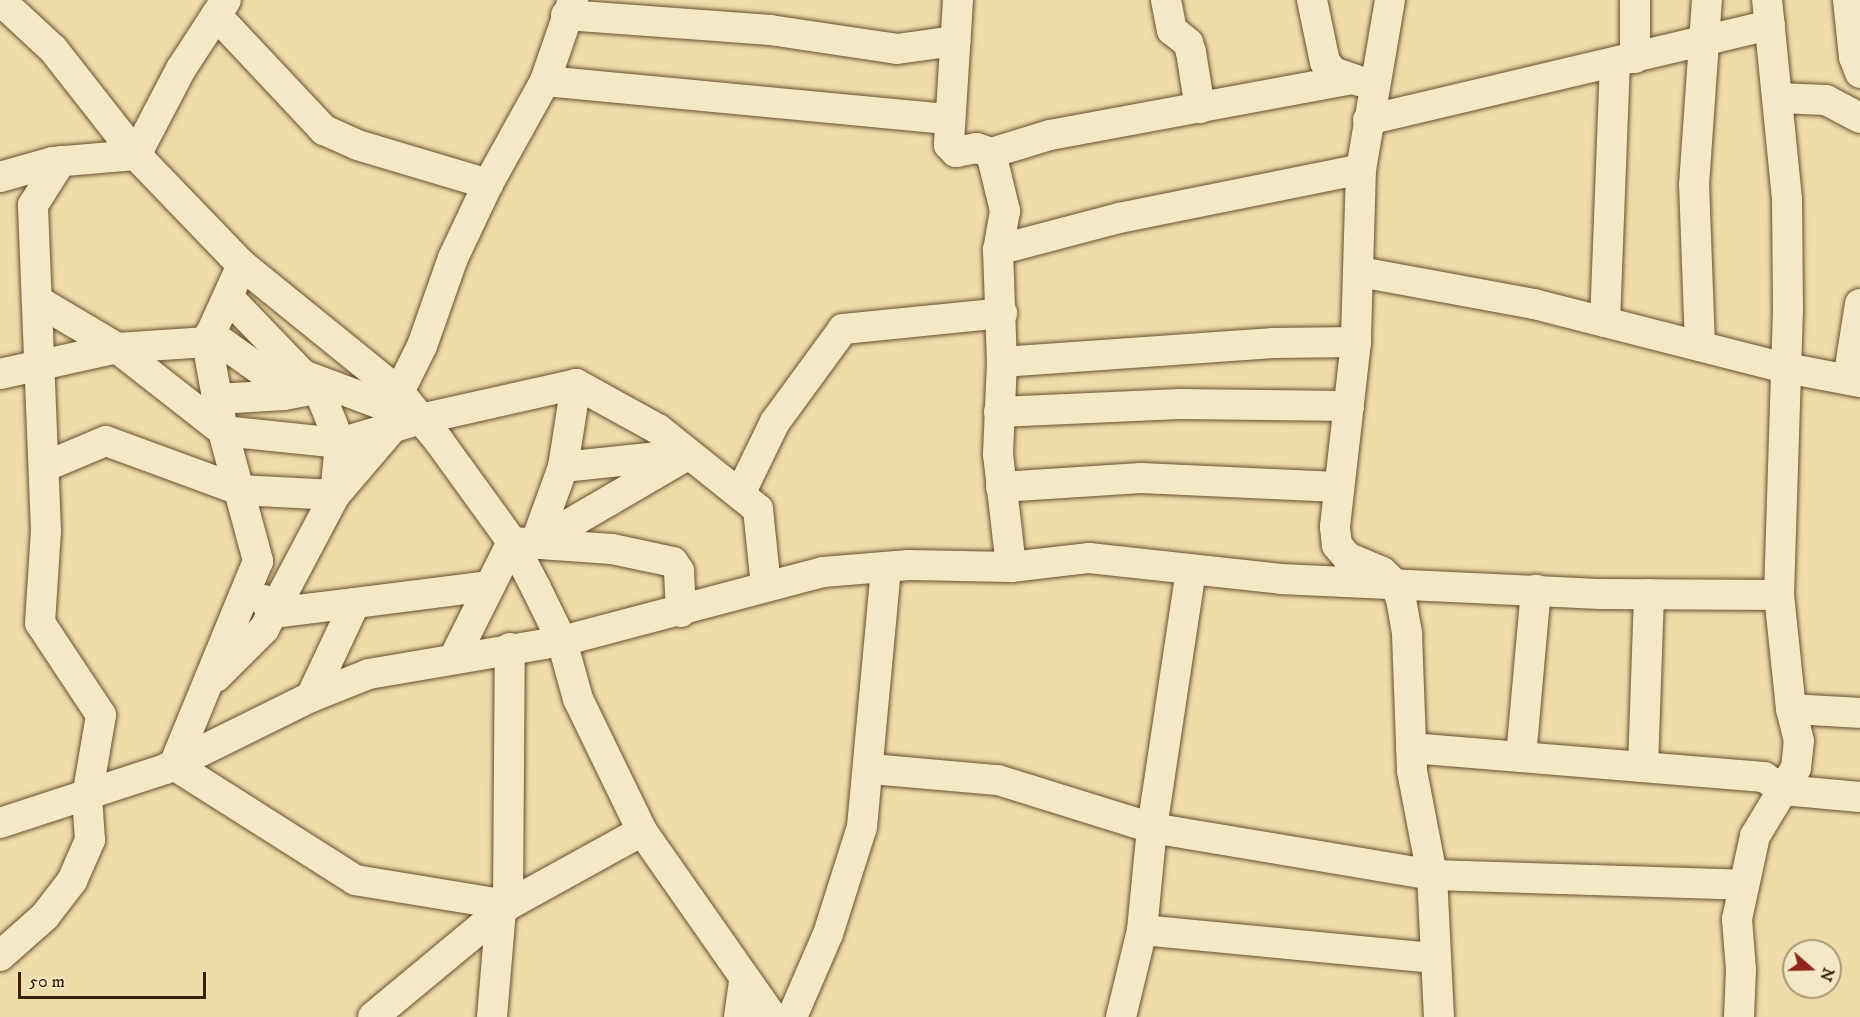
<!DOCTYPE html>
<html>
<head>
<meta charset="utf-8">
<style>
  body { margin:0 }
  #map { position:relative; width:1860px; height:1017px; overflow:hidden; background:#eedca9; font-family:"IM FELL DW Pica",serif }
  div>[style] { position:absolute }
  .roads { filter:drop-shadow(0 0 2px #684e2d) drop-shadow(0 0 2px #684e2d) }
  .minor>* { height:30px; margin:-15px; padding:0 15px; transform-origin:15px; border-radius:15px; background:#f4e8c7 }
  span { translate:-50% -50%; white-space:nowrap; text-align:center; line-height:1.15; -webkit-text-stroke:5px #f4e8c7; paint-order:stroke }
  .north { position:absolute; left:1782px; top:939px; width:60px; height:60px; box-sizing:border-box; background:#f4e8c7; border:2px solid #aa9879; border-radius:50%; rotate:110deg; font-size:16px; font-weight:700; line-height:24px; text-align:center; color:#3b1f04 }
  .north::after { content:''; display:block; margin:auto; width:21px; height:27px; background:#8f2418; clip-path:polygon(50% 0,100% 100%,50% 72%,0 100%) }
  .scale { position:absolute; left:18px; top:972px; width:188px; height:27px; box-sizing:border-box; border:3px solid #3b1f04; border-top:0; padding-left:8px; font-size:18px; line-height:21px; white-space:nowrap; color:#3b1f04; -webkit-text-stroke:4px #f4e8c7; paint-order:stroke }
</style>
</head>
<body>
<div id="map">
  <div class="roads">
    <div class="minor">
      <div style="left:0;top:0;width:72px;rotate:42.8deg"></div>
      <div style="left:53px;top:49px;width:135px;rotate:51.9deg"></div>
      <div style="left:136px;top:155px;width:153px;rotate:46.1deg"></div>
      <div style="left:242px;top:265px;width:202px;rotate:39deg"></div>
      <div style="left:399px;top:392px;width:63px;rotate:50.8deg"></div>
      <div style="left:439px;top:441px;width:125px;rotate:54.1deg"></div>
      <div style="left:512px;top:542px;width:52px;rotate:62.4deg"></div>
      <div style="left:536px;top:588px;width:59px;rotate:63.9deg"></div>
      <div style="left:562px;top:641px;width:60px;rotate:74.6deg"></div>
      <div style="left:578px;top:699px;width:147px;rotate:64.1deg"></div>
      <div style="left:642px;top:831px;width:227px;rotate:55deg"></div>
      <div style="left:958px;top:0;width:145px;rotate:93.6deg"></div>
      <div style="left:949px;top:145px;width:10px;rotate:45deg"></div>
      <div style="left:956px;top:152px;width:21px;rotate:-11deg"></div>
      <div style="left:977px;top:148px;width:15px;rotate:20deg"></div>
      <div style="left:991px;top:153px;width:60px;rotate:76.4deg"></div>
      <div style="left:1005px;top:211px;width:40px;rotate:100deg"></div>
      <div style="left:998px;top:250px;width:112px;rotate:88deg"></div>
      <div style="left:1002px;top:362px;width:92px;rotate:92.5deg"></div>
      <div style="left:998px;top:454px;width:114px;rotate:83.4deg"></div>
      <div style="left:1166px;top:0;width:31px;rotate:79deg"></div>
      <div style="left:1172px;top:30px;width:21px;rotate:39deg"></div>
      <div style="left:1188px;top:43px;width:9px;rotate:72deg"></div>
      <div style="left:1191px;top:52px;width:57px;rotate:80.9deg"></div>
      <div style="left:1312px;top:0;width:63px;rotate:78.2deg"></div>
      <div style="left:1325px;top:62px;width:13px;rotate:51deg"></div>
      <div style="left:1333px;top:72px;width:28px;rotate:19deg"></div>
      <div style="left:1390px;top:0;width:171px;rotate:99.7deg"></div>
      <div style="left:1361px;top:169px;width:173px;rotate:91.7deg"></div>
      <div style="left:1356px;top:342px;width:186px;rotate:96.5deg"></div>
      <div style="left:1335px;top:527px;width:18px;rotate:84deg"></div>
      <div style="left:1337px;top:545px;width:16px;rotate:50deg"></div>
      <div style="left:1347px;top:557px;width:38px;rotate:23deg"></div>
      <div style="left:1382px;top:572px;width:16px;rotate:43deg"></div>
      <div style="left:1394px;top:583px;width:17px;rotate:66deg"></div>
      <div style="left:1401px;top:599px;width:36px;rotate:80deg"></div>
      <div style="left:1407px;top:634px;width:137px;rotate:87.9deg"></div>
      <div style="left:1412px;top:771px;width:106px;rotate:79.1deg"></div>
      <div style="left:1432px;top:875px;width:142px;rotate:87.2deg"></div>
      <div style="left:1635px;top:0;width:58px;rotate:90deg"></div>
      <div style="left:1848px;top:0;width:57px;rotate:84deg"></div>
      <div style="left:1854px;top:57px;width:17px;rotate:69deg"></div>
      <div style="left:216px;top:15px;width:158px;rotate:46.8deg"></div>
      <div style="left:324px;top:130px;width:36px;rotate:24deg"></div>
      <div style="left:357px;top:145px;width:137px;rotate:16.6deg"></div>
      <div style="left:566px;top:15px;width:205px;rotate:4.2deg"></div>
      <div style="left:770px;top:30px;width:128px;rotate:8.5deg"></div>
      <div style="left:897px;top:49px;width:59px;rotate:-7.9deg"></div>
      <div style="left:545px;top:81px;width:406px;rotate:5.4deg"></div>
      <div style="left:1778px;top:98px;width:48px;rotate:2.4deg"></div>
      <div style="left:1826px;top:100px;width:38px;rotate:28deg"></div>
      <div style="left:1368px;top:120px;width:413px;rotate:-13.3deg"></div>
      <div style="left:991px;top:153px;width:62px;rotate:-17deg"></div>
      <div style="left:1050px;top:135px;width:302px;rotate:-10.5deg"></div>
      <div style="left:0;top:177px;width:55px;rotate:-15.8deg"></div>
      <div style="left:53px;top:162px;width:83px;rotate:-4.8deg"></div>
      <div style="left:136px;top:155px;width:97px;rotate:-62.4deg"></div>
      <div style="left:181px;top:69px;width:82px;rotate:-56.9deg"></div>
      <div style="left:998px;top:250px;width:125px;rotate:-14.8deg"></div>
      <div style="left:1119px;top:218px;width:247px;rotate:-11.4deg"></div>
      <div style="left:1360px;top:272px;width:177px;rotate:10.4deg"></div>
      <div style="left:1534px;top:304px;width:260px;rotate:14.3deg"></div>
      <div style="left:1786px;top:368px;width:75px;rotate:10.7deg"></div>
      <div style="left:228px;top:297px;width:108px;rotate:46.1deg"></div>
      <div style="left:303px;top:375px;width:123px;rotate:20.5deg"></div>
      <div style="left:38px;top:301px;width:92px;rotate:30.7deg"></div>
      <div style="left:117px;top:348px;width:90px;rotate:-3.8deg"></div>
      <div style="left:207px;top:342px;width:85px;rotate:-65.6deg"></div>
      <div style="left:1605px;top:322px;width:259px;rotate:-87.8deg"></div>
      <div style="left:210px;top:334px;width:102px;rotate:35.4deg"></div>
      <div style="left:207px;top:342px;width:90px;rotate:79.8deg"></div>
      <div style="left:223px;top:431px;width:135px;rotate:74.9deg"></div>
      <div style="left:258px;top:561px;width:221px;rotate:112.4deg"></div>
      <div style="left:174px;top:765px;width:214px;rotate:32.4deg"></div>
      <div style="left:355px;top:880px;width:155px;rotate:9.3deg"></div>
      <div style="left:508px;top:905px;width:257px;rotate:-89.6deg"></div>
      <div style="left:1700px;top:346px;width:161px;rotate:-92.1deg"></div>
      <div style="left:1694px;top:185px;width:185px;rotate:-86deg"></div>
      <div style="left:1002px;top:362px;width:272px;rotate:-4deg"></div>
      <div style="left:1273px;top:343px;width:83px;rotate:-0.7deg"></div>
      <div style="left:0;top:374px;width:120px;rotate:-12.5deg"></div>
      <div style="left:117px;top:348px;width:135px;rotate:38.1deg"></div>
      <div style="left:223px;top:431px;width:118px;rotate:5.9deg"></div>
      <div style="left:340px;top:443px;width:84px;rotate:-16.5deg"></div>
      <div style="left:421px;top:419px;width:159px;rotate:-12.7deg"></div>
      <div style="left:576px;top:384px;width:94px;rotate:28.8deg"></div>
      <div style="left:658px;top:429px;width:128px;rotate:38.7deg"></div>
      <div style="left:758px;top:509px;width:77px;rotate:84.1deg"></div>
      <div style="left:1848px;top:379px;width:76px;rotate:-80.9deg"></div>
      <div style="left:576px;top:384px;width:84px;rotate:98.9deg"></div>
      <div style="left:563px;top:467px;width:82px;rotate:110deg"></div>
      <div style="left:535px;top:544px;width:178px;rotate:-30.3deg"></div>
      <div style="left:399px;top:392px;width:51px;rotate:-63.4deg"></div>
      <div style="left:422px;top:346px;width:93px;rotate:-70.6deg"></div>
      <div style="left:453px;top:258px;width:82px;rotate:-64.7deg"></div>
      <div style="left:488px;top:184px;width:118px;rotate:-61deg"></div>
      <div style="left:545px;top:81px;width:86px;rotate:-70.9deg"></div>
      <div style="left:217px;top:399px;width:67px;rotate:-3.4deg"></div>
      <div style="left:284px;top:395px;width:49px;rotate:-10.6deg"></div>
      <div style="left:999px;top:412px;width:181px;rotate:-2.5deg"></div>
      <div style="left:1180px;top:404px;width:169px;rotate:0.7deg"></div>
      <div style="left:44px;top:467px;width:67px;rotate:-22.8deg"></div>
      <div style="left:106px;top:441px;width:142px;rotate:20.2deg"></div>
      <div style="left:239px;top:490px;width:96px;rotate:3deg"></div>
      <div style="left:335px;top:495px;width:52px;rotate:-84.5deg"></div>
      <div style="left:340px;top:443px;width:59px;rotate:-111.8deg"></div>
      <div style="left:563px;top:467px;width:115px;rotate:-6deg"></div>
      <div style="left:1001px;top:487px;width:140px;rotate:-3.7deg"></div>
      <div style="left:1141px;top:478px;width:197px;rotate:2.6deg"></div>
      <div style="left:740px;top:494px;width:80px;rotate:-64.1deg"></div>
      <div style="left:775px;top:422px;width:115px;rotate:-53.8deg"></div>
      <div style="left:843px;top:329px;width:160px;rotate:-5.7deg"></div>
      <div style="left:264px;top:600px;width:16px;rotate:55deg"></div>
      <div style="left:273px;top:613px;width:83px;rotate:-7deg"></div>
      <div style="left:355px;top:603px;width:104px;rotate:115.1deg"></div>
      <div style="left:355px;top:603px;width:136px;rotate:-7.2deg"></div>
      <div style="left:454px;top:658px;width:130px;rotate:-63.4deg"></div>
      <div style="left:512px;top:542px;width:100px;rotate:4deg"></div>
      <div style="left:612px;top:549px;width:62px;rotate:12deg"></div>
      <div style="left:673px;top:562px;width:11px;rotate:56deg"></div>
      <div style="left:679px;top:571px;width:41px;rotate:87.2deg"></div>
      <div style="left:216px;top:677px;width:68px;rotate:-45deg"></div>
      <div style="left:264px;top:629px;width:152px;rotate:-62.1deg"></div>
      <div style="left:335px;top:495px;width:89px;rotate:-49.5deg"></div>
      <div style="left:1791px;top:709px;width:69px;rotate:3.3deg"></div>
      <div style="left:1411px;top:748px;width:354px;rotate:4.7deg"></div>
      <div style="left:1764px;top:777px;width:23px;rotate:34deg"></div>
      <div style="left:1783px;top:790px;width:77px;rotate:5.2deg"></div>
      <div style="left:1521px;top:757px;width:168px;rotate:-84.9deg"></div>
      <div style="left:1643px;top:767px;width:173px;rotate:-88deg"></div>
      <div style="left:871px;top:769px;width:127px;rotate:5deg"></div>
      <div style="left:998px;top:780px;width:161px;rotate:17.3deg"></div>
      <div style="left:1152px;top:828px;width:284px;rotate:9.5deg"></div>
      <div style="left:1432px;top:875px;width:312px;rotate:1.8deg"></div>
      <div style="left:0;top:823px;width:174px;rotate:-18.1deg"></div>
      <div style="left:165px;top:769px;width:163px;rotate:-26.3deg"></div>
      <div style="left:311px;top:697px;width:62px;rotate:-21.6deg"></div>
      <div style="left:369px;top:674px;width:196px;rotate:-9.7deg"></div>
      <div style="left:562px;top:641px;width:270px;rotate:-14.8deg"></div>
      <div style="left:823px;top:572px;width:86px;rotate:-4.7deg"></div>
      <div style="left:909px;top:565px;width:102px;rotate:1.1deg"></div>
      <div style="left:1011px;top:567px;width:79px;rotate:-6.6deg"></div>
      <div style="left:1089px;top:558px;width:193px;rotate:6.2deg"></div>
      <div style="left:1281px;top:579px;width:321px;rotate:2.7deg"></div>
      <div style="left:1602px;top:594px;width:177px;rotate:0.3deg"></div>
      <div style="left:1142px;top:930px;width:294px;rotate:5.5deg"></div>
      <div style="left:0;top:956px;width:60px;rotate:-41.6deg"></div>
      <div style="left:45px;top:916px;width:44px;rotate:-52.4deg"></div>
      <div style="left:72px;top:881px;width:45px;rotate:-66.3deg"></div>
      <div style="left:90px;top:840px;width:43px;rotate:-94deg"></div>
      <div style="left:87px;top:797px;width:83px;rotate:-80.3deg"></div>
      <div style="left:101px;top:715px;width:110px;rotate:-123.5deg"></div>
      <div style="left:40px;top:623px;width:92px;rotate:-86.3deg"></div>
      <div style="left:46px;top:531px;width:326px;rotate:-92.3deg"></div>
      <div style="left:33px;top:205px;width:52px;rotate:-57.5deg"></div>
      <div style="left:373px;top:1017px;width:175px;rotate:-39.7deg"></div>
      <div style="left:508px;top:905px;width:153px;rotate:-28.9deg"></div>
      <div style="left:492px;top:1017px;width:107px;rotate:-85.2deg"></div>
      <div style="left:739px;top:1017px;width:37px;rotate:-82deg"></div>
      <div style="left:792px;top:1017px;width:90px;rotate:-66.6deg"></div>
      <div style="left:828px;top:934px;width:112px;rotate:-72.4deg"></div>
      <div style="left:862px;top:827px;width:261px;rotate:-84.7deg"></div>
      <div style="left:1121px;top:1017px;width:89px;rotate:-76.4deg"></div>
      <div style="left:1142px;top:930px;width:102px;rotate:-84.4deg"></div>
      <div style="left:1152px;top:828px;width:261px;rotate:-81.4deg"></div>
      <div style="left:1739px;top:1017px;width:47px;rotate:-87.6deg"></div>
      <div style="left:1741px;top:970px;width:51px;rotate:-94.5deg"></div>
      <div style="left:1737px;top:919px;width:85px;rotate:-77.8deg"></div>
      <div style="left:1755px;top:836px;width:79px;rotate:-58.9deg"></div>
      <div style="left:1796px;top:768px;width:27px;rotate:-84deg"></div>
      <div style="left:1799px;top:741px;width:33px;rotate:-104deg"></div>
      <div style="left:1791px;top:709px;width:115px;rotate:-96deg"></div>
      <div style="left:1779px;top:595px;width:284px;rotate:-88.2deg"></div>
      <div style="left:1788px;top:311px;width:112px;rotate:-90.5deg"></div>
      <div style="left:1787px;top:199px;width:200px;rotate:-95.7deg"></div>
    </div>
  </div>
  <div class="north">N</div>
  <div class="scale">50 m</div>
</div>
</body>
</html>
